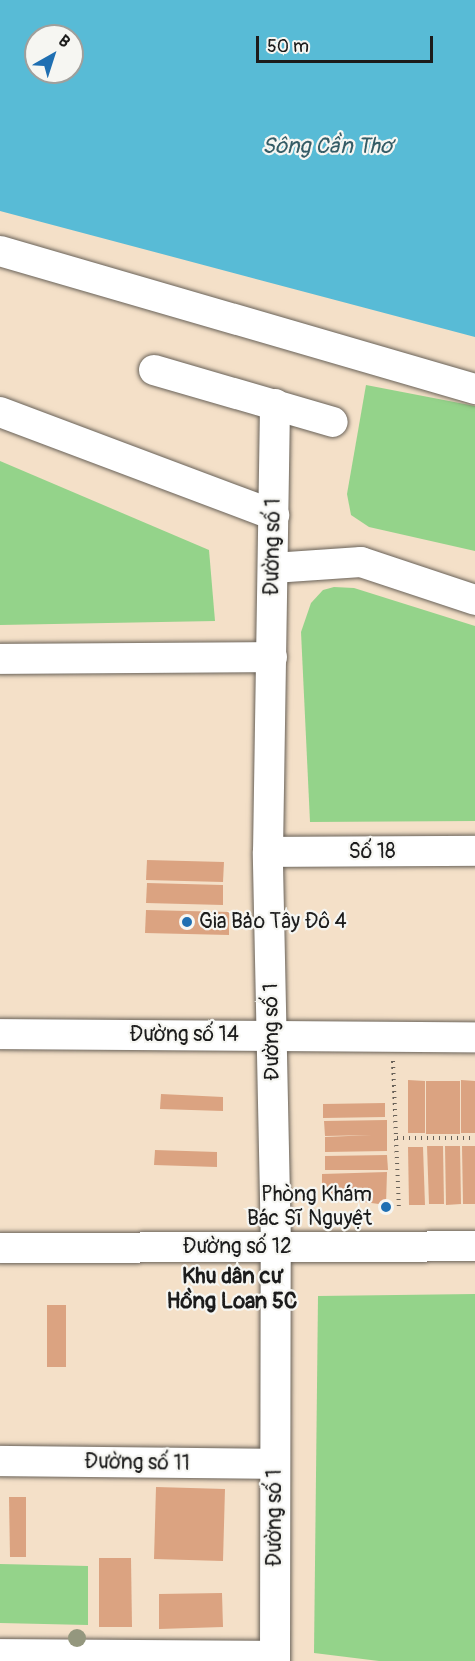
<!DOCTYPE html>
<html>
<head>
<meta charset="utf-8">
<style>
  body { margin:0 }
  #map { position:relative; width:475px; height:1661px; overflow:hidden; background:#f4e0c8; font-family:Pangolin,sans-serif }
  div>[style] { position:absolute }
  .green>* { inset:0; background:#94d38a }
  .water>* { inset:0; background:#58bbd6 }
  .building>* { inset:0; background:#dba381 }
  .path>* { height:4px; margin-top:-2px; transform-origin:0; background:repeating-linear-gradient(90deg,#686158 0 1.5px,transparent 0 6px) }
  .roads { filter:drop-shadow(0 0 2px #686158) drop-shadow(0 0 2px #686158) }
  .minor>* { height:30px; margin:-15px; padding:0 15px; transform-origin:15px; border-radius:15px; background:#fff }
  .trees>* { width:18px; height:18px; margin:-9px; border-radius:50%; background:#94977e }
  .dots>* { width:16px; height:16px; translate:-50% -50%; box-sizing:border-box; border:3px solid #f6f6f2; border-radius:50% }
  span { translate:-50% -50%; white-space:nowrap; text-align:center; line-height:1.15; -webkit-text-stroke:4.5px #f6f6f2; paint-order:stroke }
  .street-label { font-size:21px; color:#1c1c1c }
  .poi-label { font-size:21px; color:#1c1c1c }
  .left { translate:0 -50%; text-align:left }
  .right { translate:-100% -50%; text-align:right }
  .water-label { font-size:22px; color:#345c66; font-style:italic }
  .neighbourhood-label { font-size:22px; color:#1c1c1c; font-weight:700 }
  .north { position:absolute; left:24px; top:24px; width:60px; height:60px; box-sizing:border-box; background:#f6f6f2; border:2px solid #9f9f9c; border-radius:50%; rotate:39deg; font-size:16px; font-weight:700; line-height:24px; text-align:center; color:#1c1c1c }
  .north::after { content:''; display:block; margin:auto; width:21px; height:27px; background:#1f6fb2; clip-path:polygon(50% 0,100% 100%,50% 72%,0 100%) }
  .scale { position:absolute; left:256px; top:36px; width:177px; height:27px; box-sizing:border-box; border:3px solid #1c1c1c; border-top:0; padding-left:8px; font-size:18px; line-height:21px; white-space:nowrap; color:#1c1c1c; -webkit-text-stroke:4px #f6f6f2; paint-order:stroke }
</style>
</head>
<body>
<div id="map">
  <div class="green">
    <div style="clip-path:polygon(366px 385px,475px 406px,475px 551px,369px 527px,351px 515px,347px 494px)"></div>
    <div style="clip-path:polygon(0 461px,209px 550px,215px 621px,0 625px)"></div>
    <div style="clip-path:polygon(334px 587px,354px 588px,475px 626px,475px 821px,310px 822px,301px 632px,311px 603px,323px 590px)"></div>
    <div style="clip-path:polygon(475px 1294px,475px 1661px,379px 1661px,314px 1653px,318px 1296px)"></div>
    <div style="clip-path:polygon(0 1564px,88px 1566px,88px 1625px,0 1623px)"></div>
  </div>
  <div class="water">
    <div style="clip-path:polygon(evenodd,0 0,475px 0,475px 337px,0 211px,0 0,36px 36px,72px 36px,72px 72px,36px 72px,36px 36px)"></div>
  </div>
  <div class="building">
    <div style="clip-path:polygon(147px 860px,224px 862px,223px 882px,146px 880px)"></div>
    <div style="clip-path:polygon(147px 883px,223px 885px,223px 905px,146px 903px)"></div>
    <div style="clip-path:polygon(146px 910px,229px 912px,229px 935px,145px 933px)"></div>
    <div style="clip-path:polygon(408px 1080px,425px 1081px,425px 1133px,408px 1133px)"></div>
    <div style="clip-path:polygon(461px 1080px,475px 1081px,475px 1133px,461px 1133px)"></div>
    <div style="clip-path:polygon(426px 1081px,460px 1081px,460px 1134px,426px 1134px)"></div>
    <div style="clip-path:polygon(161px 1094px,223px 1097px,223px 1111px,160px 1109px)"></div>
    <div style="clip-path:polygon(385px 1103px,385px 1117px,323px 1118px,323px 1104px)"></div>
    <div style="clip-path:polygon(387px 1120px,387px 1151px,325px 1152px,325px 1137px,372px 1135px,325px 1136px,324px 1121px)"></div>
    <div style="clip-path:polygon(427px 1146px,443px 1146px,444px 1204px,429px 1204px)"></div>
    <div style="clip-path:polygon(445px 1146px,460px 1146px,461px 1204px,446px 1205px)"></div>
    <div style="clip-path:polygon(462px 1146px,475px 1146px,475px 1204px,463px 1204px)"></div>
    <div style="clip-path:polygon(408px 1147px,423px 1147px,425px 1205px,409px 1205px)"></div>
    <div style="clip-path:polygon(155px 1150px,217px 1152px,217px 1167px,154px 1165px)"></div>
    <div style="clip-path:polygon(387px 1155px,388px 1170px,325px 1170px,325px 1156px)"></div>
    <div style="clip-path:polygon(387px 1172px,386px 1205px,335px 1198px,322px 1184px,322px 1174px)"></div>
    <div style="clip-path:polygon(47px 1305px,66px 1305px,66px 1367px,47px 1367px)"></div>
    <div style="clip-path:polygon(156px 1487px,225px 1489px,223px 1561px,154px 1559px)"></div>
    <div style="clip-path:polygon(9px 1497px,26px 1497px,26px 1557px,10px 1557px)"></div>
    <div style="clip-path:polygon(99px 1558px,131px 1558px,132px 1627px,99px 1627px)"></div>
    <div style="clip-path:polygon(222px 1593px,223px 1627px,159px 1629px,159px 1594px)"></div>
  </div>
  <div class="path">
    <div style="left:393px;top:1061px;width:149px;rotate:87.7deg"></div>
    <div style="left:397px;top:1138px;width:78px"></div>
  </div>
  <div class="roads">
    <div class="minor">
      <div style="left:0;top:251px;width:495px;rotate:16.2deg"></div>
      <div style="left:154px;top:370px;width:186px;rotate:16.2deg"></div>
      <div style="left:0;top:412px;width:293px;rotate:20.6deg"></div>
      <div style="left:273px;top:568px;width:88px;rotate:-3.9deg"></div>
      <div style="left:361px;top:562px;width:120px;rotate:18.4deg"></div>
      <div style="left:0;top:659px;width:272px;rotate:-0.4deg"></div>
      <div style="left:268px;top:852px;width:207px;rotate:-0.3deg"></div>
      <div style="left:0;top:1034px;width:475px;rotate:0.4deg"></div>
      <div style="left:0;top:1248px;width:475px;rotate:-0.2deg"></div>
      <div style="left:0;top:1461px;width:275px;rotate:0.6deg"></div>
      <div style="left:0;top:1654px;width:275px;rotate:0.4deg"></div>
      <div style="left:275px;top:1661px;width:415px;rotate:-89.9deg"></div>
      <div style="left:276px;top:1246px;width:394px;rotate:-91.2deg"></div>
      <div style="left:268px;top:852px;width:448px;rotate:-89.1deg"></div>
    </div>
  </div>
  <div class="trees">
    <div style="left:77px;top:1638px"></div>
  </div>
  <div class="dots">
    <div style="left:187px;top:922px;background:#1f6fb2"></div>
    <div style="left:386px;top:1207px;background:#1f6fb2"></div>
  </div>
  <div class="street-label">
    <span style="left:273px;top:547px;rotate:-89deg">Đường số 1</span>
    <span style="left:372px;top:852px">Số 18</span>
    <span style="left:272px;top:1032px;rotate:-91deg">Đường số 1</span>
    <span style="left:184px;top:1035px">Đường số 14</span>
    <span style="left:237px;top:1247px">Đường số 12</span>
    <span style="left:137px;top:1463px;rotate:1deg">Đường số 11</span>
    <span style="left:275px;top:1518px;rotate:-90deg">Đường số 1</span>
  </div>
  <div class="poi-label">
    <span class="left" style="left:199px;top:922px">Gia Bảo Tây Đô 4</span>
    <span class="right" style="left:372px;top:1207px">Phòng Khám<br>Bác Sĩ Nguyệt</span>
  </div>
  <div class="water-label">
    <span style="left:327px;top:147px">Sông Cần Thơ</span>
  </div>
  <div class="neighbourhood-label">
    <span style="left:232px;top:1289px">Khu dân cư<br>Hồng Loan 5C</span>
  </div>
  <div class="north">B</div>
  <div class="scale">50 m</div>
</div>
</body>
</html>
